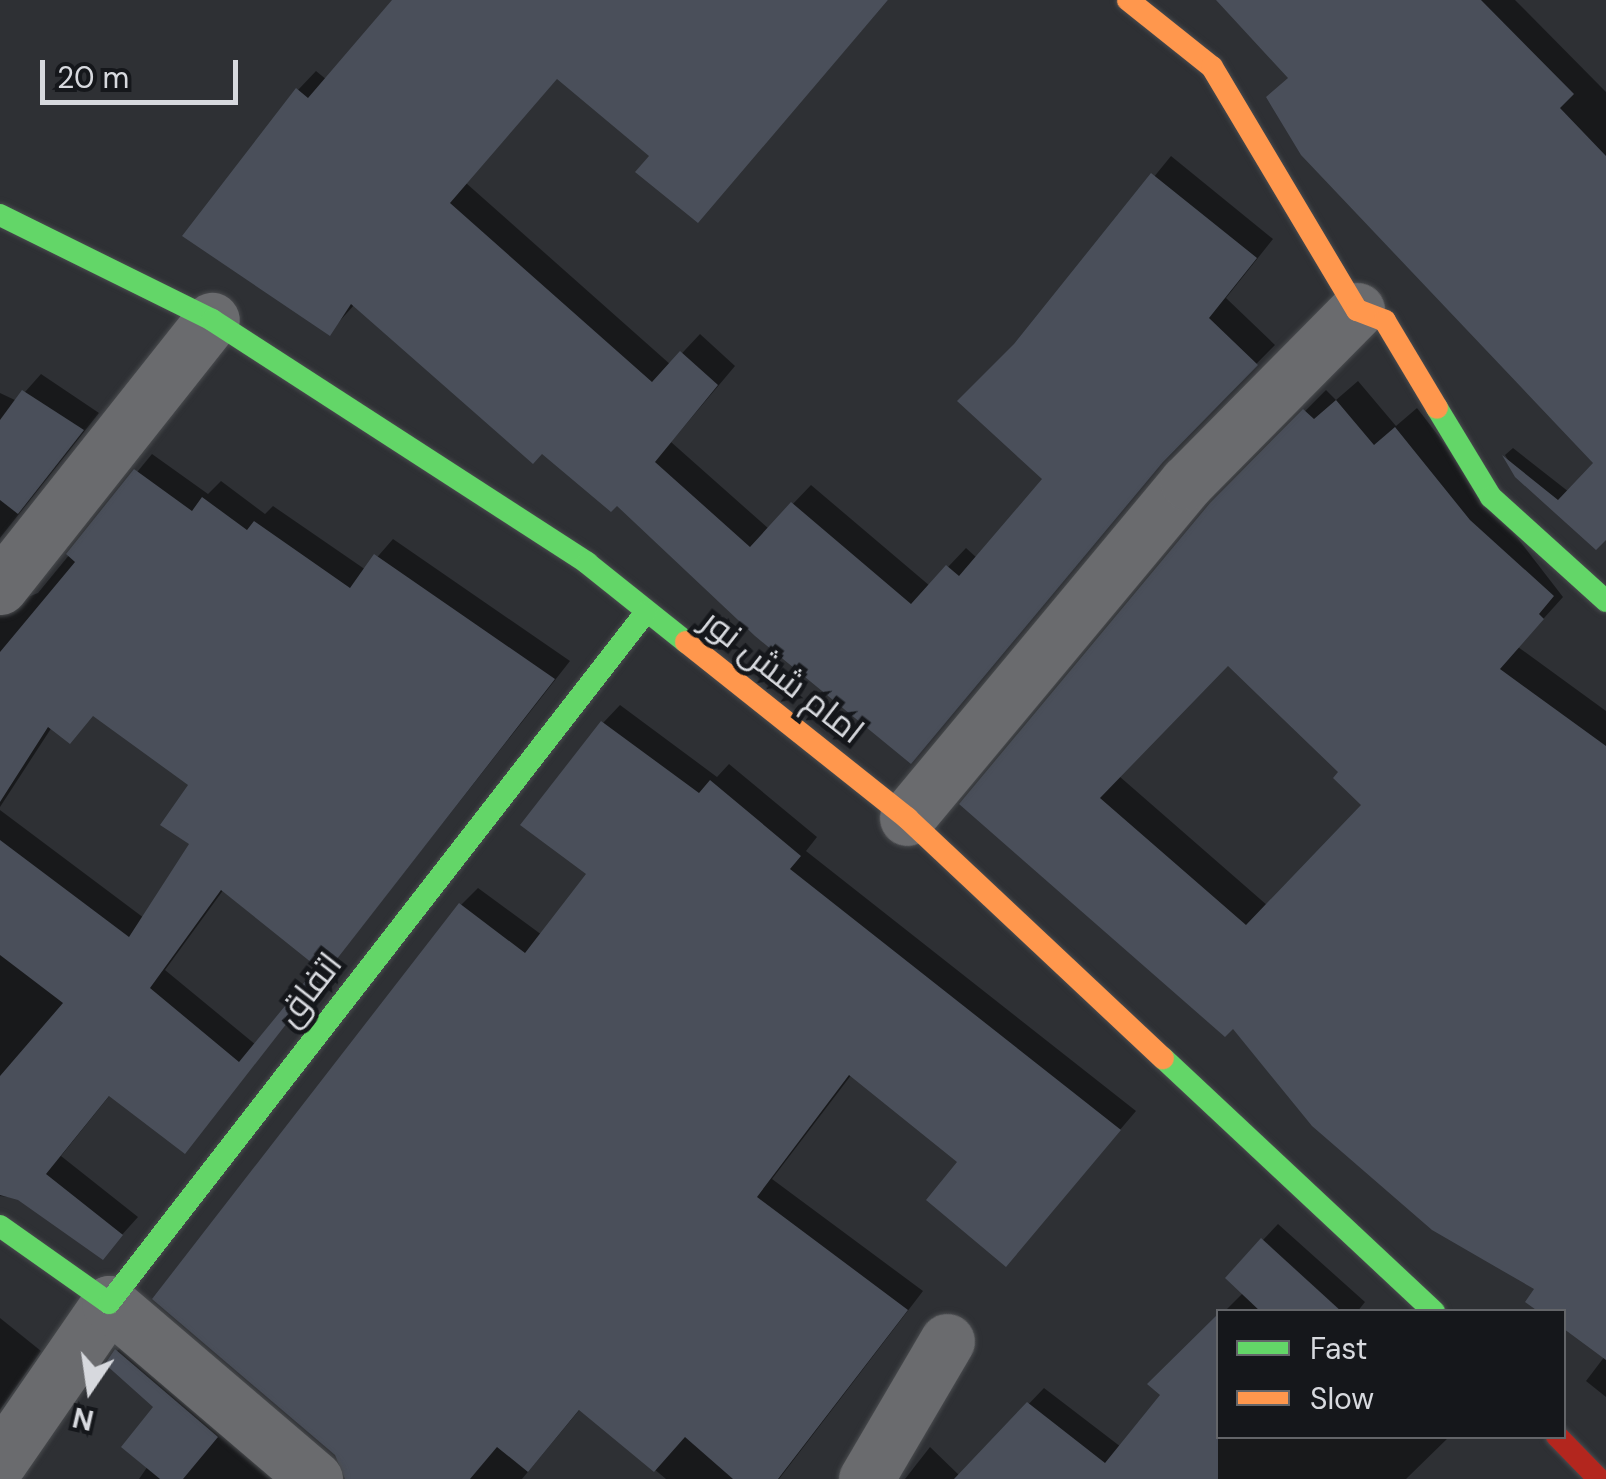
<!DOCTYPE html>
<html>
<head>
<meta charset="utf-8">
<style>
  body { margin:0 }
  #map { position:relative; width:1606px; height:1479px; overflow:hidden; background:#2e3034; font-family:"DM Sans",Cairo,sans-serif }
  div>[style] { position:absolute }
  .shadow>* { inset:0; background:#0007 }
  .building>* { inset:0; background:#4a4f5a }
  .roads { filter:drop-shadow(0 0 2px #494b4e) drop-shadow(0 0 2px #494b4e) }
  .street>* { height:55px; margin:-27.5px; padding:0 27.5px; transform-origin:27.5px; border-radius:27.5px; background:#6a6b6e }
  .fast>* { height:22px; margin:-11px; padding:0 11px; transform-origin:11px; border-radius:11px; background:#63d668 }
  .slow>* { height:22px; margin:-11px; padding:0 11px; transform-origin:11px; border-radius:11px; background:#ff974d }
  .jam>* { height:22px; margin:-11px; padding:0 11px; transform-origin:11px; border-radius:11px; background:#b3261e }
  span { translate:-50% -50%; white-space:nowrap; text-align:center; line-height:1.15; -webkit-text-stroke:9px #15171b; paint-order:stroke }
  .street-label { font-size:35px; color:#d7d9de }
  .legend { position:absolute; left:1216px; top:1309px; width:350px; height:130px; box-sizing:border-box; background:#15171b; border:2px solid #636569; margin:0; padding:12px 18px; list-style:none; font-size:30px; color:#d7d9de }
  .legend li { display:flex; align-items:center; gap:20px; height:50px }
  .legend b { width:50px; border:2px solid #636569 }
  .north { position:absolute; left:40px; top:1339px; width:100px; height:100px; -webkit-text-stroke:8px #15171b; paint-order:stroke; rotate:193deg; font-size:28px; font-weight:700; line-height:40px; text-align:center; color:#d7d9de }
  .north::after { content:''; display:block; margin:auto; width:35px; height:45px; background:#d7d9de; clip-path:polygon(50% 0,100% 100%,50% 72%,0 100%) }
  .scale { position:absolute; left:40px; top:60px; width:198px; height:45px; box-sizing:border-box; border:5px solid #d7d9de; border-top:0; padding-left:12px; font-size:30px; line-height:35px; white-space:nowrap; color:#d7d9de; -webkit-text-stroke:8px #15171b; paint-order:stroke }
</style>
</head>
<body>
<div id="map">
  <div class="shadow">
    <div style="clip-path:polygon(395px 0,888px 0,698px 220px,652px 156px,558px 77px,466px 183px,671px 365px,700px 334px,735px 366px,671px 442px,769px 529px,811px 485px,930px 586px,966px 548px,977px 558px,1046px 479px,1017px 345px,1171px 156px,1273px 239px,1226px 298px,1275px 345px,1181px 440px,911px 761px,617px 503px,355px 304px,329px 333px,298px 90px,316px 71px,327px 80px)"></div>
    <div style="clip-path:polygon(1219px 0,1515px 0,1606px 92px,1606px 388px)"></div>
    <div style="clip-path:polygon(41px 374px,99px 413px,0 538px,0 393px,17px 401px)"></div>
    <div style="clip-path:polygon(evenodd,1358px 381px,1396px 426px,1417px 408px,1563px 597px,1518px 647px,1606px 711px,1606px 1397px,1586px 1381px,1605px 1356px,1564px 1326px,1564px 1312px,1233px 1026px,963px 804px,1212px 505px,1326px 390px,1336px 400px,1358px 381px,1228px 663px,1341px 772px,1365px 805px,1268px 906px,1119px 776px,1228px 663px)"></div>
    <div style="clip-path:polygon(1513px 448px,1569px 492px,1606px 452px,1606px 537px,1517px 475px,1505px 455px)"></div>
    <div style="clip-path:polygon(evenodd,152px 454px,208px 494px,221px 481px,265px 514px,273px 506px,366px 570px,393px 539px,570px 661px,185px 1151px,110px 1095px,61px 1156px,138px 1217px,102px 1257px,18px 1198px,0 1196px,0 810px,144px 918px,193px 843px,191px 785px,95px 714px,52px 727px,0 807px,0 596px,15px 602px,38px 593px,152px 454px,224px 889px,320px 967px,256px 1045px,165px 970px,224px 889px)"></div>
    <div style="clip-path:polygon(620px 705px,717px 777px,729px 764px,817px 837px,806px 851px,1136px 1111px,1006px 1264px,961px 1162px,852px 1074px,772px 1179px,923px 1291px,779px 1479px,666px 1479px,581px 1408px,522px 1479px,345px 1479px,461px 905px,478px 888px,542px 935px,590px 873px,603px 723px)"></div>
    <div style="clip-path:polygon(1278px 1224px,1365px 1302px,1357px 1312px,1224px 1312px,1244px 1292px,1263px 1240px)"></div>
    <div style="clip-path:polygon(1218px 1317px,1218px 1436px,1450px 1436px,1406px 1479px,905px 1479px,930px 1447px,960px 1476px,1044px 1388px,1121px 1447px,1163px 1395px,1151px 1384px)"></div>
    <div style="clip-path:polygon(0 1318px,41px 1351px,0 1410px)"></div>
    <div style="clip-path:polygon(134px 1334px,304px 1479px,139px 1479px,148px 1466px,157px 1407px,117px 1351px)"></div>
  </div>
  <div class="building">
    <div style="clip-path:polygon(392px 0,888px 0,698px 223px,635px 172px,649px 156px,557px 79px,450px 203px,652px 382px,680px 351px,718px 385px,655px 462px,750px 547px,791px 502px,911px 604px,946px 565px,959px 576px,1042px 479px,957px 401px,1014px 344px,1151px 173px,1257px 258px,1209px 318px,1258px 365px,1163px 462px,911px 764px,755px 636px,617px 506px,611px 512px,542px 454px,533px 464px,351px 304px,330px 336px,182px 236px,296px 88px,308px 98px)"></div>
    <div style="clip-path:polygon(1216px 0,1481px 0,1574px 94px,1560px 108px,1606px 156px,1606px 540px,1596px 550px,1515px 477px,1502px 455px,1558px 500px,1593px 463px,1301px 155px,1266px 97px,1288px 78px)"></div>
    <div style="clip-path:polygon(22px 390px,84px 430px,18px 514px,0 500px,0 420px)"></div>
    <div style="clip-path:polygon(evenodd,1336px 400px,1374px 445px,1395px 427px,1470px 520px,1554px 596px,1539px 614px,1544px 619px,1500px 669px,1606px 746px,1606px 1360px,1564px 1329px,1564px 1312px,1539px 1312px,1525px 1302px,1534px 1289px,1432px 1230px,1312px 1126px,1233px 1029px,1225px 1037px,959px 804px,1210px 503px,1303px 409px,1314px 419px,1336px 400px,1228px 666px,1338px 772px,1333px 778px,1361px 805px,1246px 925px,1100px 798px,1228px 666px)"></div>
    <div style="clip-path:polygon(evenodd,134px 469px,192px 511px,202px 497px,247px 530px,254px 521px,350px 588px,374px 554px,555px 679px,185px 1154px,109px 1096px,46px 1174px,123px 1235px,103px 1260px,18px 1200px,0 1195px,0 1076px,63px 1003px,0 955px,0 840px,129px 937px,189px 844px,160px 825px,188px 785px,93px 716px,70px 744px,48px 727px,0 802px,0 652px,75px 562px,66px 554px,134px 469px,221px 890px,317px 967px,239px 1062px,150px 988px,221px 890px)"></div>
    <div style="clip-path:polygon(601px 721px,699px 793px,710px 780px,801px 856px,790px 869px,1121px 1130px,1006px 1267px,926px 1200px,957px 1162px,849px 1075px,757px 1197px,908px 1310px,778px 1479px,733px 1479px,685px 1437px,654px 1472px,579px 1410px,528px 1472px,497px 1447px,470px 1479px,345px 1479px,335px 1455px,152px 1299px,459px 903px,525px 953px,586px 874px,520px 825px)"></div>
    <div style="clip-path:polygon(1261px 1238px,1342px 1312px,1261px 1312px,1225px 1278px)"></div>
    <div style="clip-path:polygon(1218px 1314px,1218px 1479px,954px 1479px,1027px 1402px,1105px 1463px,1160px 1395px,1147px 1384px)"></div>
    <div style="clip-path:polygon(115px 1349px,218px 1437px,183px 1479px,160px 1479px,121px 1447px,153px 1407px,105px 1364px)"></div>
  </div>
  <div class="roads">
    <div class="street">
      <div style="left:0;top:587px;width:341px;rotate:-51.6deg"></div>
      <div style="left:907px;top:818px;width:437px;rotate:-50.2deg"></div>
      <div style="left:1187px;top:482px;width:242px;rotate:-45.3deg"></div>
      <div style="left:0;top:1461px;width:192px;rotate:-55.4deg"></div>
      <div style="left:109px;top:1303px;width:271px;rotate:40.5deg"></div>
      <div style="left:866px;top:1479px;width:160px;rotate:-59.6deg"></div>
    </div>
    <div class="fast">
      <div style="left:0;top:215px;width:237px;rotate:26.3deg"></div>
      <div style="left:212px;top:320px;width:447px;rotate:32.9deg"></div>
      <div style="left:587px;top:563px;width:127px;rotate:38.6deg"></div>
      <div style="left:1437px;top:408px;width:104px;rotate:58.8deg"></div>
      <div style="left:1491px;top:497px;width:155px;rotate:42.1deg"></div>
      <div style="left:1163px;top:1058px;width:371px;rotate:43.1deg"></div>
      <div style="left:0;top:1226px;width:133px;rotate:35.2deg"></div>
      <div style="left:109px;top:1303px;width:875px;rotate:-52.15deg"></div>
    </div>
    <div class="slow">
      <div style="left:1128px;top:0;width:107px;rotate:38.6deg"></div>
      <div style="left:1212px;top:67px;width:283px;rotate:59.2deg"></div>
      <div style="left:1357px;top:310px;width:30px;rotate:21deg"></div>
      <div style="left:1385px;top:321px;width:101px;rotate:59.1deg"></div>
      <div style="left:686px;top:642px;width:283px;rotate:38.5deg"></div>
      <div style="left:907px;top:818px;width:351px;rotate:43.2deg"></div>
    </div>
    <div class="jam">
      <div style="left:1557px;top:1436px;width:60px;rotate:45.7deg"></div>
    </div>
  </div>
  <div class="street-label">
    <span style="left:783px;top:676px;rotate:38deg">امام شش نور</span>
    <span style="left:309px;top:989px;rotate:-52deg">اتفاق</span>
  </div>
  <ul class="legend">
  <li><b style="height:12px;background:#63d668"></b>Fast</li>
  <li><b style="height:12px;background:#ff974d"></b>Slow</li>
  </ul>
  <div class="north">N</div>
  <div class="scale">20 m</div>
</div>
</body>
</html>
